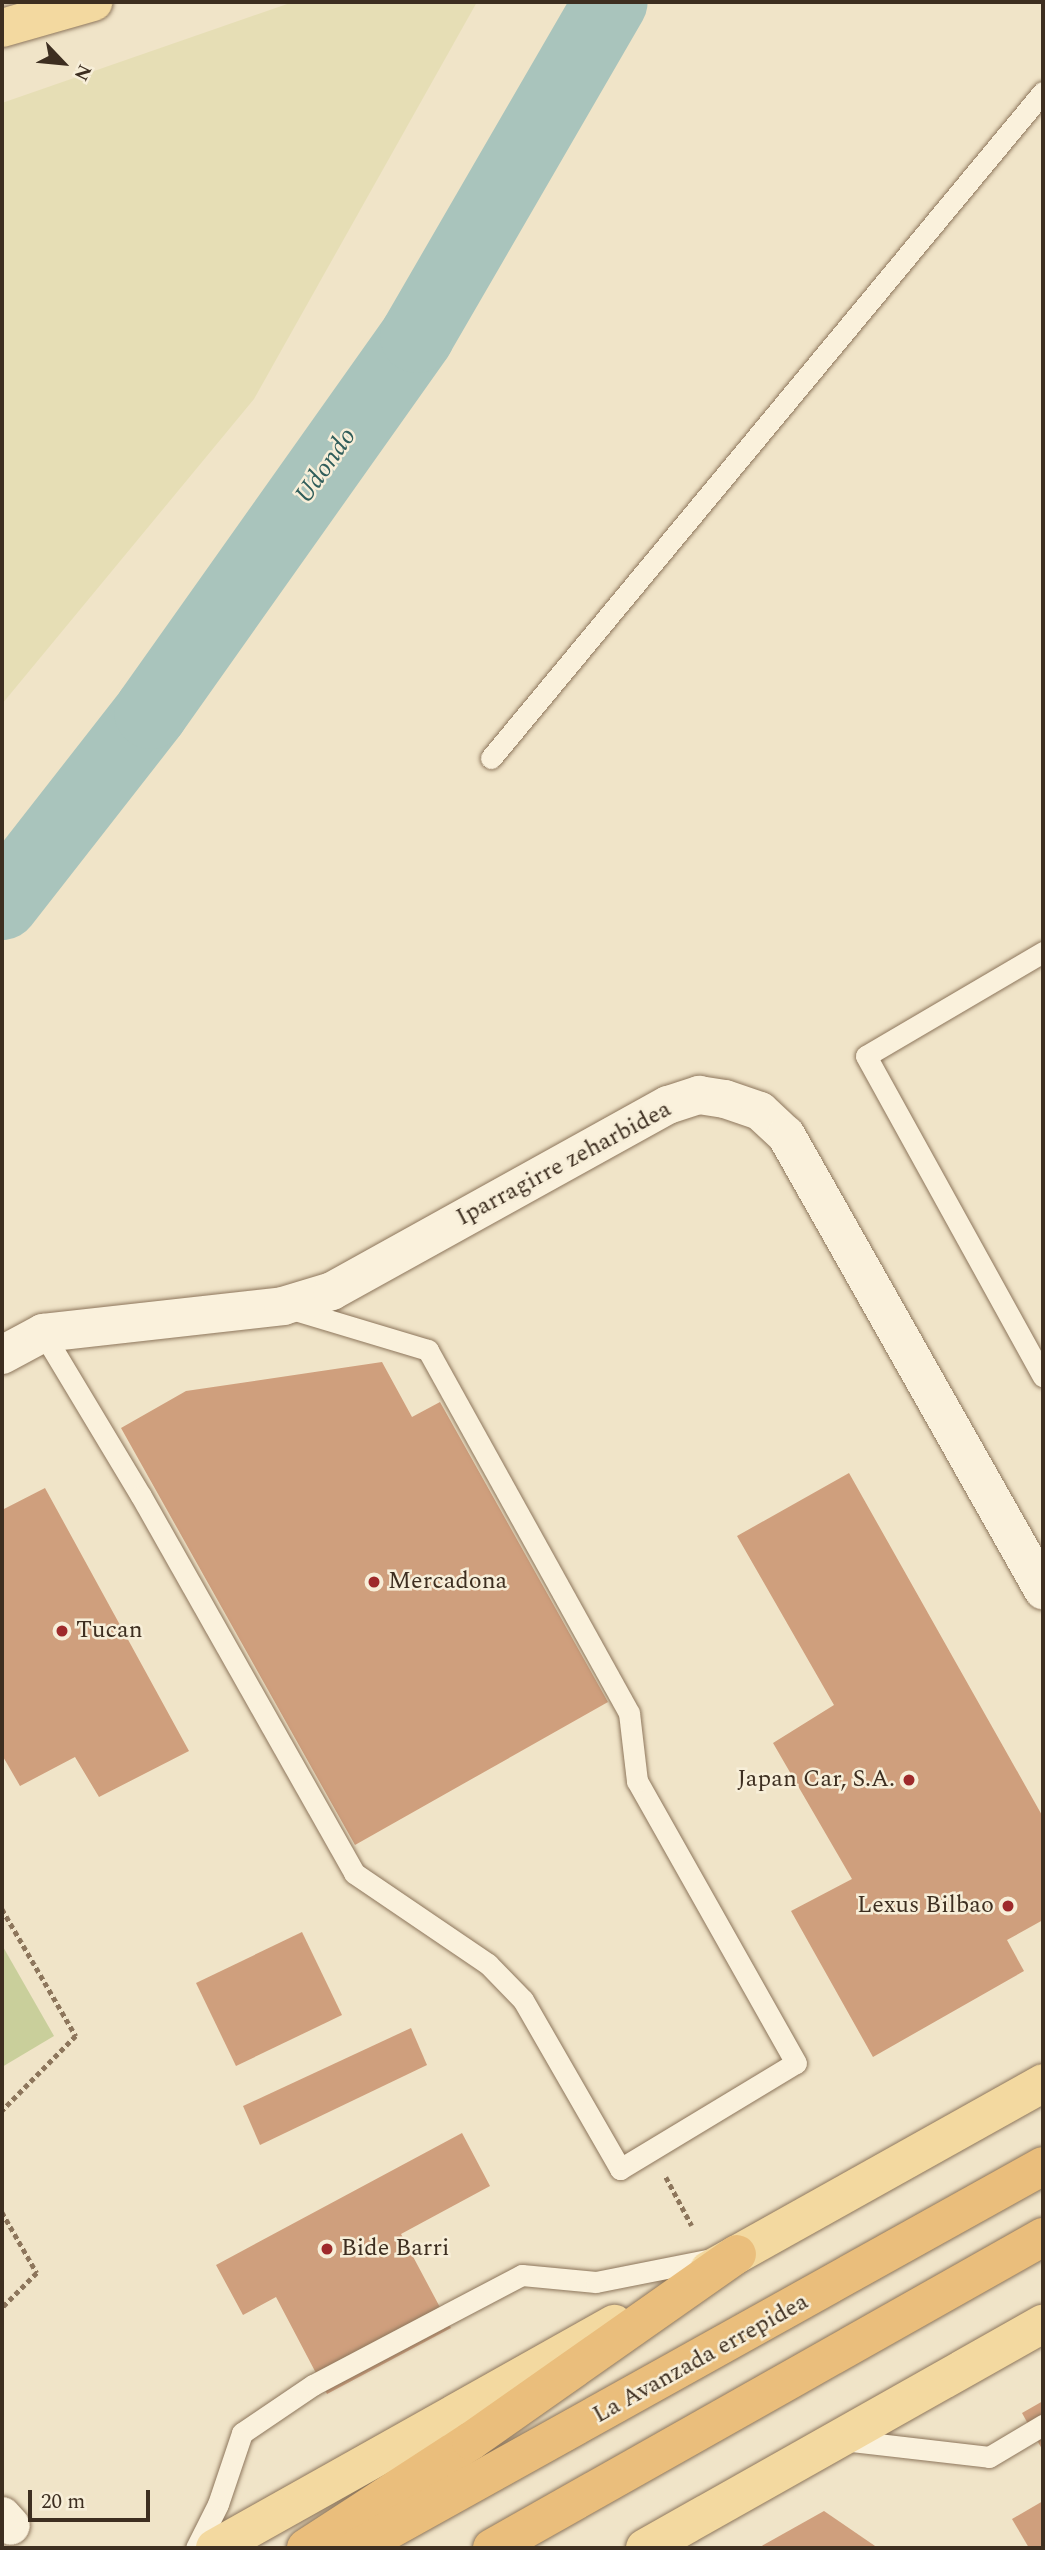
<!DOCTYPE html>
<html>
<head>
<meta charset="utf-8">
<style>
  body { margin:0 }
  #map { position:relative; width:1045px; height:2550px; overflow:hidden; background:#f0e4c8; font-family:Spectral,serif }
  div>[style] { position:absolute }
  .farmland>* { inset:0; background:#e6deb5 }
  .green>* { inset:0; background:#c9cf9b }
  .river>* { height:74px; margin:-37px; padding:0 37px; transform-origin:37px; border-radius:37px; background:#a9c4bc }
  .building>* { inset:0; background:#cf9f7d }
  .path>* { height:4.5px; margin-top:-2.25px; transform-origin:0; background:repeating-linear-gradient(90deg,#8d765c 0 5px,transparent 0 8.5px) }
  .roads { filter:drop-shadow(0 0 2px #8d765c) drop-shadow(0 0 2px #8d765c) }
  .service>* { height:21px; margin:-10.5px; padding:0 10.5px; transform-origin:10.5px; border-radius:10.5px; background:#faf1dc }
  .minor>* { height:38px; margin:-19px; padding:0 19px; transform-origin:19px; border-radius:19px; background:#faf1dc }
  .primary>* { height:38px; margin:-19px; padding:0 19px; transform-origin:19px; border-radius:19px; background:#f3d9a0 }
  .trunk>* { height:38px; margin:-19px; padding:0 19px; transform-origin:19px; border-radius:19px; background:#eabe7c }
  .dots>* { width:19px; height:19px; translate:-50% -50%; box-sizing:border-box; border:4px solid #f7eed8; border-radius:50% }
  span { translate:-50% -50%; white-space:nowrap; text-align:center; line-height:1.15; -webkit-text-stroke:5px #f7eed8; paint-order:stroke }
  .street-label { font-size:24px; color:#3d2e20 }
  .poi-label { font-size:24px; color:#3d2e20 }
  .left { translate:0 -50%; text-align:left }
  .right { translate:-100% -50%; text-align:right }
  .water-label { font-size:26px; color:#2f5d5a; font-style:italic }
  .frame { position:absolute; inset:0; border:4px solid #3d2e20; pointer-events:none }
  .north { position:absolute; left:28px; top:28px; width:70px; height:70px; -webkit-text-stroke:5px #f7eed8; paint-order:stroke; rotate:116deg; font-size:19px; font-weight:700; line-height:28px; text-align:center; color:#3d2e20 }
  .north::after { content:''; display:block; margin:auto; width:24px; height:32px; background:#3d2e20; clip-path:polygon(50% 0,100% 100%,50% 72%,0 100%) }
  .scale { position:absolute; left:28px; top:2490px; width:122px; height:32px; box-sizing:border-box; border:4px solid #3d2e20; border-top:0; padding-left:9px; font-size:21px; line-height:24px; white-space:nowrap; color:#3d2e20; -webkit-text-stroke:5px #f7eed8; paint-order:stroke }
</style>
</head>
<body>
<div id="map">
  <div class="farmland">
    <div style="clip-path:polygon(293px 2px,477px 2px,254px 399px,2px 704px,2px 103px)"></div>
  </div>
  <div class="green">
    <div style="clip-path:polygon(2px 1945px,54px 2036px,2px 2067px)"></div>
  </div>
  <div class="river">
    <div style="left:2px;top:903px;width:242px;rotate:-52deg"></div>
    <div style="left:151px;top:712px;width:461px;rotate:-54.7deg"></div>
    <div style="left:417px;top:336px;width:386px;rotate:-59.9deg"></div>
  </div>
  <div class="building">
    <div style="clip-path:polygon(382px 1362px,412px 1417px,440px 1402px,608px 1702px,355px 1845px,121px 1428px,186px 1391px)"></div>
    <div style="clip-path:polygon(849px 1473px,1043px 1817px,1043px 1920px,1007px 1940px,1024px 1971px,873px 2057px,791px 1911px,852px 1879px,773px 1743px,834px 1705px,737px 1536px)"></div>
    <div style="clip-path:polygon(45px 1488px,189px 1751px,99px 1797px,75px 1757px,20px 1786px,2px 1755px,2px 1510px)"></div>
    <div style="clip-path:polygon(302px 1932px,342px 2015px,236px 2066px,196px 1983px)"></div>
    <div style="clip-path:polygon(411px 2028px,427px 2065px,260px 2145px,243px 2106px)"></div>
    <div style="clip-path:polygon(462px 2133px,490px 2186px,401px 2234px,451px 2328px,327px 2394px,276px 2297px,243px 2315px,216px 2265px)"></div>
    <div style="clip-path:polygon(1043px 2401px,1043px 2451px,1022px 2413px)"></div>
    <div style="clip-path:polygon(1043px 2501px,1043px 2548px,1029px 2548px,1012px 2519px)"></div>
    <div style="clip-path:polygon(824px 2511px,878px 2548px,758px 2548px)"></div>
  </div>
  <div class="path">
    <div style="left:2px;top:1909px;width:147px;rotate:59.8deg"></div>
    <div style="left:76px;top:2036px;width:105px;rotate:134.6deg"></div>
    <div style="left:666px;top:2177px;width:55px;rotate:62deg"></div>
    <div style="left:2px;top:2212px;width:70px;rotate:60.2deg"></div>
    <div style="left:37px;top:2273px;width:49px;rotate:135deg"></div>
  </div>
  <div class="roads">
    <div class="service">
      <div style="left:491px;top:758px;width:865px;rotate:-50.35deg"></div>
      <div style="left:1043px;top:952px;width:205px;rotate:149.6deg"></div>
      <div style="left:866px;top:1056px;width:366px;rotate:61.1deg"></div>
      <div style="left:43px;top:1333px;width:190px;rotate:59deg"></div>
      <div style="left:141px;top:1496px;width:433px;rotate:60.5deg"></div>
      <div style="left:354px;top:1873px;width:162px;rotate:34.2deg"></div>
      <div style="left:488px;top:1964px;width:50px;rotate:45.8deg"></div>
      <div style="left:523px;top:2000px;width:195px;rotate:60.1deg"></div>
      <div style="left:620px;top:2169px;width:205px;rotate:-31.1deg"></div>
      <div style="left:796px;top:2063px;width:324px;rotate:-119.4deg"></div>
      <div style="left:637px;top:1781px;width:68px;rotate:-96.7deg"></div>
      <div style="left:629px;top:1713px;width:415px;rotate:-119deg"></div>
      <div style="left:428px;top:1350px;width:146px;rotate:-163.3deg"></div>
      <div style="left:843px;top:2440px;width:147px;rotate:6.6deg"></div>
      <div style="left:989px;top:2457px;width:63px;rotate:-30.7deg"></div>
      <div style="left:196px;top:2548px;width:49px;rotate:-63.4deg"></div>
      <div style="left:218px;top:2504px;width:75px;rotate:-71.3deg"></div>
      <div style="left:242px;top:2433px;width:86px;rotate:-34.1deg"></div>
      <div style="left:313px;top:2385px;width:236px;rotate:-27.8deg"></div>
      <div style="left:522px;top:2275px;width:74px;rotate:5.4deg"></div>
      <div style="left:596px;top:2282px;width:123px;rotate:-11.2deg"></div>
    </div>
    <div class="minor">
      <div style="left:2px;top:1355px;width:47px;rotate:-28.2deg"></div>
      <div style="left:43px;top:1333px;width:242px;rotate:-6.4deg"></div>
      <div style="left:283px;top:1306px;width:51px;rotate:-17deg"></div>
      <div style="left:332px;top:1291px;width:384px;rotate:-29deg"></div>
      <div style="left:668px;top:1105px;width:33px;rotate:-18deg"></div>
      <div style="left:699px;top:1095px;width:26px;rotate:9deg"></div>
      <div style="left:725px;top:1099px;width:37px;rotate:19deg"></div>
      <div style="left:760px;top:1111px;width:35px;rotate:43deg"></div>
      <div style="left:786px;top:1135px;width:523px;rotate:60.54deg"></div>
      <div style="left:2px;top:2516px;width:13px;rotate:48deg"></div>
    </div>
    <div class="primary">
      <div style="left:2px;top:28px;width:95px;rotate:-15.9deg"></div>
      <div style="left:709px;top:2270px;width:383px;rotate:-29.2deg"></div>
      <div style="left:215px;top:2548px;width:458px;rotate:-29.3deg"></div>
      <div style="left:645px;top:2548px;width:457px;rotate:-29.4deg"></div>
    </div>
    <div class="trunk">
      <div style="left:306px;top:2548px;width:197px;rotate:-33deg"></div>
      <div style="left:471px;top:2441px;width:325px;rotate:-35.1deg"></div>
      <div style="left:357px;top:2548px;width:785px;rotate:-29.11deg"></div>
      <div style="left:492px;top:2548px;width:633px;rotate:-29.44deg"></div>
    </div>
  </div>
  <div class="dots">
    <div style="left:374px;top:1582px;background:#9e2a2b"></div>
    <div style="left:62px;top:1631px;background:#9e2a2b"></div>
    <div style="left:909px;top:1780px;background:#9e2a2b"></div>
    <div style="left:1008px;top:1906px;background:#9e2a2b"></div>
    <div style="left:327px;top:2249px;background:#9e2a2b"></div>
  </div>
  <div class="street-label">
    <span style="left:564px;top:1164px;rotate:-28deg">Iparragirre zeharbidea</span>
    <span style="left:701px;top:2359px;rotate:-29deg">La Avanzada errepidea</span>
  </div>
  <div class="poi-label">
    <span class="left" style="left:388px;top:1582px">Mercadona</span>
    <span class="left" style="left:76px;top:1631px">Tucan</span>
    <span class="right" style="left:895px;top:1780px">Japan Car, S.A.</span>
    <span class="right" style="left:994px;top:1906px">Lexus Bilbao</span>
    <span class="left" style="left:341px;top:2249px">Bide Barri</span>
  </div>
  <div class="water-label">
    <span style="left:326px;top:466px;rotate:-55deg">Udondo</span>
  </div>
  <div class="frame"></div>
  <div class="north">N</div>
  <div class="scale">20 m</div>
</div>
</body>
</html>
